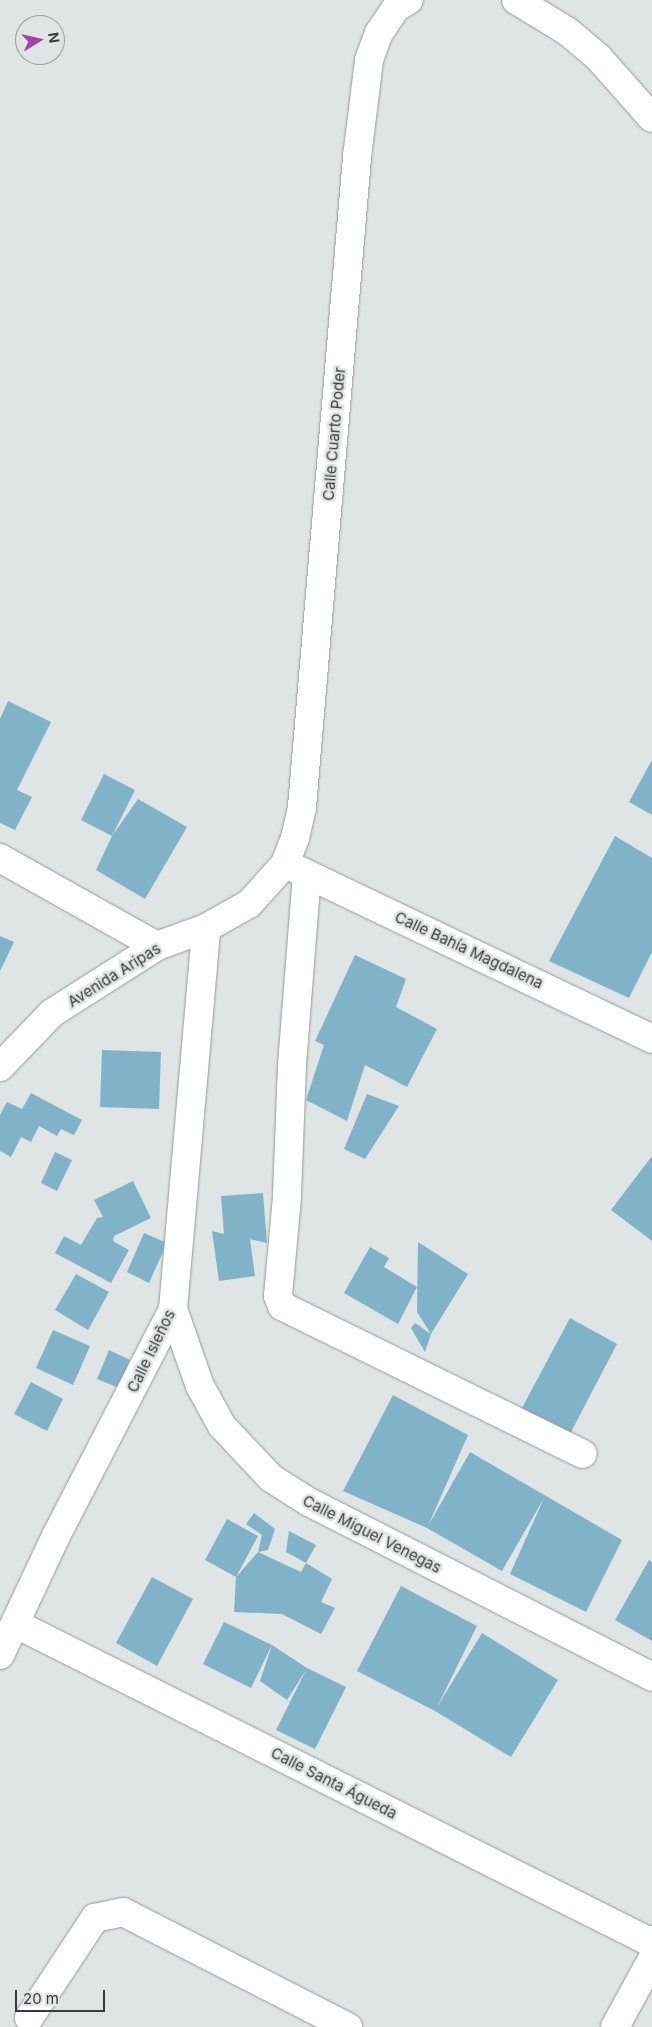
<!DOCTYPE html>
<html>
<head>
<meta charset="utf-8">
<style>
  body { margin:0 }
  #map { position:relative; width:652px; height:2027px; overflow:hidden; background:#dfe4e4; font-family:Inter,sans-serif }
  div>[style] { position:absolute }
  .building>* { inset:0; background:#81b3c8 }
  .roads { filter:drop-shadow(0 0 1px #949999) drop-shadow(0 0 1px #949999) }
  .street>* { height:28px; margin:-14px; padding:0 14px; transform-origin:14px; border-radius:14px; background:#fff }
  .secondary>* { height:28px; margin:-14px; padding:0 14px; transform-origin:14px; border-radius:14px; background:#fff }
  span { translate:-50% -50%; white-space:nowrap; text-align:center; line-height:1.15; -webkit-text-stroke:5px #dfe4e4; paint-order:stroke }
  .street-label { font-size:15px; color:#393b3b }
  .north { position:absolute; left:15px; top:15px; width:50px; height:50px; box-sizing:border-box; background:#dfe4e4; border:1px solid #9da0a0; border-radius:50%; rotate:81deg; font-size:14px; font-weight:700; line-height:20px; text-align:center; color:#393b3b }
  .north::after { content:''; display:block; margin:auto; width:18px; height:22px; background:#a442a9; clip-path:polygon(50% 0,100% 100%,50% 72%,0 100%) }
  .scale { position:absolute; left:15px; top:1990px; width:90px; height:22px; box-sizing:border-box; border:2px solid #393b3b; border-top:0; padding-left:6px; font-size:15px; line-height:18px; white-space:nowrap; color:#393b3b; -webkit-text-stroke:4px #dfe4e4; paint-order:stroke }
</style>
</head>
<body>
<div id="map">
  <div class="building">
    <div style="clip-path:polygon(8px 701px,51px 722px,17px 790px,32px 797px,15px 830px,0 823px,0 719px)"></div>
    <div style="clip-path:polygon(652px 760px,652px 815px,629px 802px)"></div>
    <div style="clip-path:polygon(104px 774px,135px 790px,112px 836px,81px 820px)"></div>
    <div style="clip-path:polygon(138px 799px,187px 827px,145px 899px,96px 870px,112px 836px)"></div>
    <div style="clip-path:polygon(615px 836px,652px 858px,652px 952px,629px 998px,549px 961px)"></div>
    <div style="clip-path:polygon(0 936px,14px 942px,0 971px)"></div>
    <div style="clip-path:polygon(355px 955px,406px 979px,396px 1007px,437px 1029px,407px 1087px,365px 1065px,347px 1121px,306px 1100px,324px 1045px,315px 1041px)"></div>
    <div style="clip-path:polygon(102px 1050px,161px 1052px,159px 1109px,100px 1107px)"></div>
    <div style="clip-path:polygon(31px 1093px,82px 1120px,74px 1135px,61px 1129px,57px 1136px,39px 1126px,31px 1142px,21px 1137px,11px 1157px,0 1151px,0 1115px,7px 1102px,22px 1109px)"></div>
    <div style="clip-path:polygon(367px 1094px,399px 1106px,365px 1159px,344px 1149px)"></div>
    <div style="clip-path:polygon(55px 1152px,72px 1160px,57px 1191px,41px 1183px)"></div>
    <div style="clip-path:polygon(652px 1156px,652px 1241px,611px 1210px)"></div>
    <div style="clip-path:polygon(133px 1181px,151px 1218px,114px 1236px,113px 1241px,129px 1250px,111px 1283px,55px 1253px,64px 1236px,81px 1245px,97px 1218px,103px 1217px,94px 1200px)"></div>
    <div style="clip-path:polygon(263px 1193px,267px 1243px,250px 1239px,255px 1276px,219px 1281px,212px 1231px,224px 1234px,221px 1196px)"></div>
    <div style="clip-path:polygon(144px 1233px,167px 1243px,149px 1283px,127px 1272px)"></div>
    <div style="clip-path:polygon(418px 1242px,468px 1274px,431px 1334px,417px 1312px)"></div>
    <div style="clip-path:polygon(370px 1247px,389px 1258px,384px 1267px,417px 1287px,398px 1324px,344px 1293px)"></div>
    <div style="clip-path:polygon(76px 1274px,109px 1292px,88px 1330px,55px 1310px)"></div>
    <div style="clip-path:polygon(570px 1318px,617px 1344px,570px 1434px,522px 1408px)"></div>
    <div style="clip-path:polygon(415px 1323px,431px 1334px,425px 1352px,411px 1328px)"></div>
    <div style="clip-path:polygon(53px 1330px,90px 1346px,73px 1385px,36px 1368px)"></div>
    <div style="clip-path:polygon(109px 1350px,130px 1360px,119px 1388px,97px 1379px)"></div>
    <div style="clip-path:polygon(31px 1382px,63px 1399px,47px 1431px,14px 1414px)"></div>
    <div style="clip-path:polygon(393px 1395px,468px 1435px,428px 1526px,470px 1452px,622px 1540px,586px 1612px,510px 1574px,544px 1498px,502px 1571px,427px 1528px,343px 1491px)"></div>
    <div style="clip-path:polygon(254px 1513px,275px 1529px,268px 1550px,258px 1552px,262px 1535px,246px 1524px)"></div>
    <div style="clip-path:polygon(227px 1519px,258px 1536px,236px 1577px,205px 1560px)"></div>
    <div style="clip-path:polygon(289px 1531px,316px 1545px,306px 1563px,286px 1552px)"></div>
    <div style="clip-path:polygon(258px 1552px,301px 1572px,306px 1563px,332px 1579px,321px 1602px,335px 1608px,321px 1634px,282px 1614px,234px 1612px,236px 1577px)"></div>
    <div style="clip-path:polygon(649px 1560px,652px 1562px,652px 1641px,615px 1620px)"></div>
    <div style="clip-path:polygon(152px 1577px,193px 1599px,157px 1666px,116px 1643px)"></div>
    <div style="clip-path:polygon(401px 1586px,477px 1626px,437px 1707px,482px 1633px,558px 1680px,511px 1757px,435px 1711px,357px 1671px)"></div>
    <div style="clip-path:polygon(224px 1622px,272px 1645px,307px 1668px,346px 1687px,315px 1749px,276px 1730px,306px 1670px,287px 1700px,260px 1681px,272px 1645px,251px 1688px,203px 1664px)"></div>
  </div>
  <div class="roads">
    <div class="street">
      <div style="left:0;top:858px;width:180px;rotate:29.3deg"></div>
      <div style="left:292px;top:867px;width:399px;rotate:25.5deg"></div>
      <div style="left:307px;top:874px;width:192px;rotate:94.5deg"></div>
      <div style="left:292px;top:1065px;width:132px;rotate:92.2deg"></div>
      <div style="left:287px;top:1197px;width:99px;rotate:95.2deg"></div>
      <div style="left:278px;top:1296px;width:11px;rotate:68deg"></div>
      <div style="left:282px;top:1306px;width:335px;rotate:26.2deg"></div>
      <div style="left:173px;top:1309px;width:82px;rotate:70.7deg"></div>
      <div style="left:200px;top:1386px;width:46px;rotate:61.2deg"></div>
      <div style="left:222px;top:1426px;width:71px;rotate:46.7deg"></div>
      <div style="left:271px;top:1478px;width:45px;rotate:32.3deg"></div>
      <div style="left:309px;top:1502px;width:385px;rotate:27deg"></div>
      <div style="left:16px;top:1624px;width:705px;rotate:26.64deg"></div>
      <div style="left:646px;top:1940px;width:6px"></div>
      <div style="left:0;top:1655px;width:132px;rotate:-64.8deg"></div>
      <div style="left:56px;top:1536px;width:255px;rotate:-62.7deg"></div>
      <div style="left:173px;top:1309px;width:382px;rotate:-85deg"></div>
      <div style="left:29px;top:2018px;width:120px;rotate:-56.6deg"></div>
      <div style="left:95px;top:1918px;width:29px;rotate:-12deg"></div>
      <div style="left:123px;top:1912px;width:253px;rotate:27.1deg"></div>
      <div style="left:615px;top:2027px;width:77px;rotate:-61.4deg"></div>
    </div>
    <div class="secondary">
      <div style="left:516px;top:0;width:60px;rotate:31.3deg"></div>
      <div style="left:567px;top:31px;width:40px;rotate:40deg"></div>
      <div style="left:598px;top:57px;width:81px;rotate:48.5deg"></div>
      <div style="left:0;top:1067px;width:75px;rotate:-46.1deg"></div>
      <div style="left:52px;top:1013px;width:125px;rotate:-32.5deg"></div>
      <div style="left:157px;top:946px;width:52px;rotate:-20.2deg"></div>
      <div style="left:206px;top:928px;width:49px;rotate:-29.2deg"></div>
      <div style="left:249px;top:904px;width:54px;rotate:-48deg"></div>
      <div style="left:285px;top:864px;width:28px;rotate:-69deg"></div>
      <div style="left:295px;top:838px;width:32px;rotate:-77deg"></div>
      <div style="left:302px;top:807px;width:652px;rotate:-85.16deg"></div>
      <div style="left:357px;top:157px;width:98px;rotate:-82.9deg"></div>
      <div style="left:369px;top:60px;width:29px;rotate:-70deg"></div>
      <div style="left:379px;top:33px;width:30px;rotate:-56deg"></div>
      <div style="left:396px;top:8px;width:15px;rotate:-32deg"></div>
    </div>
  </div>
  <div class="street-label">
    <span style="left:334px;top:434px;rotate:-85deg">Calle Cuarto Poder</span>
    <span style="left:469px;top:950px;rotate:25deg">Calle Bahía Magdalena</span>
    <span style="left:114px;top:975px;rotate:-32deg">Avenida Aripas</span>
    <span style="left:151px;top:1351px;rotate:-64deg">Calle Isleños</span>
    <span style="left:372px;top:1534px;rotate:27deg">Calle Miguel Venegas</span>
    <span style="left:334px;top:1783px;rotate:27deg">Calle Santa Águeda</span>
  </div>
  <div class="north">N</div>
  <div class="scale">20 m</div>
</div>
</body>
</html>
